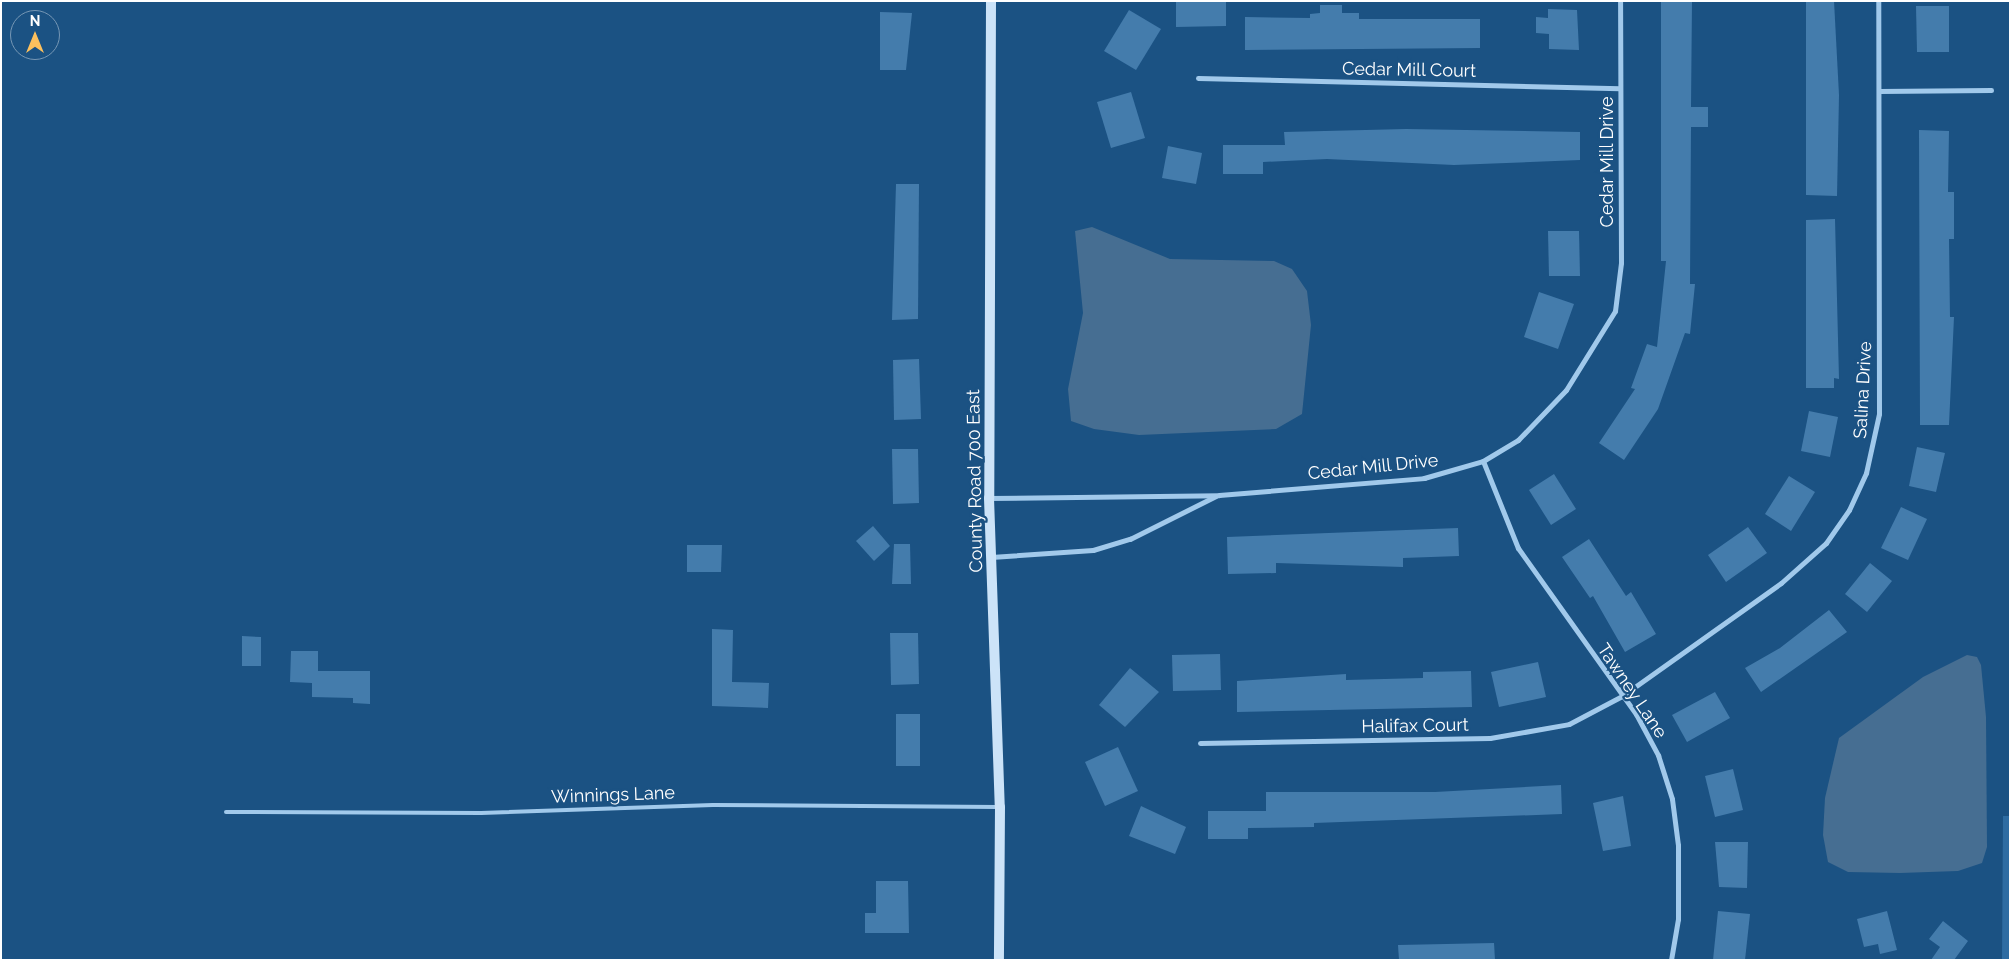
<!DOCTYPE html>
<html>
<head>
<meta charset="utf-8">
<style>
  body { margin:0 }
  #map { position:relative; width:2011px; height:961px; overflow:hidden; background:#1b5283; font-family:Raleway,sans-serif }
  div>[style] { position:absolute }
  .green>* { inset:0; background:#2e6ca2 }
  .water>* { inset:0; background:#466e92 }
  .building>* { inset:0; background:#447cac }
  .service>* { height:4px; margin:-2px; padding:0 2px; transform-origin:2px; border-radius:2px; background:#a1c9eb }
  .minor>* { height:5px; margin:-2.5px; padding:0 2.5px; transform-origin:2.5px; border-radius:2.5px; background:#a1c9eb }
  .secondary>* { height:10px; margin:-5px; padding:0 5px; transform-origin:5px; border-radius:5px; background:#cce3f8 }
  span { translate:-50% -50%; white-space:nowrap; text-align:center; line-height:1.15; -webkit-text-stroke:4.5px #1b5283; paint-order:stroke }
  .street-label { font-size:18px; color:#fff }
  .frame { position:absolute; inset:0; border:2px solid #fff; pointer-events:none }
  .north { position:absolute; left:10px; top:10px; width:50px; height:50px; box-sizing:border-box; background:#1b5283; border:1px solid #7697b5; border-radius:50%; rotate:0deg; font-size:14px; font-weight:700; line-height:20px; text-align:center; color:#fff }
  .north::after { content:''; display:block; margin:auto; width:18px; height:22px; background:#fcc05d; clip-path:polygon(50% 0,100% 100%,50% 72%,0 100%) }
</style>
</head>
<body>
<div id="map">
  <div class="green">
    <div style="clip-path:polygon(2003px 816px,2010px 816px,2010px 960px,2002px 960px)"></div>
  </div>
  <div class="water">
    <div style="clip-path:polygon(1092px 227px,1170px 259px,1274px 261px,1292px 269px,1307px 291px,1311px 325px,1302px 414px,1276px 429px,1139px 435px,1094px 429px,1071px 421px,1068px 389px,1083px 313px,1075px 231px)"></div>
    <div style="clip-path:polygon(1967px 655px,1977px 657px,1981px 665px,1986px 717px,1987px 847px,1982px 863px,1958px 871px,1900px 873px,1848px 872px,1828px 862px,1823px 835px,1825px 798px,1839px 738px,1923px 677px)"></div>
  </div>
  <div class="building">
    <div style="clip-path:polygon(1176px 1px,1226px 1px,1226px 26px,1176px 27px)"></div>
    <div style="clip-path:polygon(1661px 1px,1692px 1px,1691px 107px,1708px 107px,1708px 127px,1691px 127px,1690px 284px,1695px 284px,1690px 334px,1685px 333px,1658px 409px,1624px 460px,1599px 443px,1635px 389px,1631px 388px,1647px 344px,1657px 347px,1666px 261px,1661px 261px)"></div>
    <div style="clip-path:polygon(1806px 1px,1834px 1px,1839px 95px,1837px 196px,1806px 195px)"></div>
    <div style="clip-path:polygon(1320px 5px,1342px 5px,1342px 13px,1359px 13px,1359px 19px,1480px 19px,1480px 48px,1245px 50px,1245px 17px,1310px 18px,1310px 14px,1320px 13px)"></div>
    <div style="clip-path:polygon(1916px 6px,1949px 6px,1949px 52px,1917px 52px)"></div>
    <div style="clip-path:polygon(1548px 9px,1577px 10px,1579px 50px,1549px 49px,1549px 34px,1536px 33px,1536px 17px,1548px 18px)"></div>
    <div style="clip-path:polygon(1129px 10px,1161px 29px,1136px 70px,1104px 51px)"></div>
    <div style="clip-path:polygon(880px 12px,912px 13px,906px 70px,880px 70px)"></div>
    <div style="clip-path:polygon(1131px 92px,1145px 138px,1111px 148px,1097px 102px)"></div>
    <div style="clip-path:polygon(1406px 129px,1580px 132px,1580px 160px,1454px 165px,1327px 159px,1263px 162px,1263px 174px,1223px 174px,1223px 145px,1285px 145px,1284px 132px)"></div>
    <div style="clip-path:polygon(1919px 130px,1949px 131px,1948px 192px,1954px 192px,1954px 239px,1949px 239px,1950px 317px,1954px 317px,1949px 425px,1920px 425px)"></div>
    <div style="clip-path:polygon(1168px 146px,1202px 153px,1196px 184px,1162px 178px)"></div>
    <div style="clip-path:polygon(896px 184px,919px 184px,918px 319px,892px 320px)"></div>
    <div style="clip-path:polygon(1835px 219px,1839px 379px,1834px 378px,1834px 388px,1806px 388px,1806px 220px)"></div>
    <div style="clip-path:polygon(1548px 231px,1579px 231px,1580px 276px,1549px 276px)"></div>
    <div style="clip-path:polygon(1539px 292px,1574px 304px,1558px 349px,1524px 337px)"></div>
    <div style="clip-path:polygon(919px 359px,921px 419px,894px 420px,893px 360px)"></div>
    <div style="clip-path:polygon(1809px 411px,1838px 417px,1830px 457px,1801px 451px)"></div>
    <div style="clip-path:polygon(1917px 447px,1945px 453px,1936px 492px,1909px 486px)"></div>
    <div style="clip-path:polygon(892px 449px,918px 449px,919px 503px,893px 504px)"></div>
    <div style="clip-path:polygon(1554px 474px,1576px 509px,1551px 525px,1529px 490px)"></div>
    <div style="clip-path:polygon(1789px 476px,1815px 492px,1791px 531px,1765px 514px)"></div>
    <div style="clip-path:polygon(1901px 507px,1927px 519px,1908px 560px,1881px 548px)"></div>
    <div style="clip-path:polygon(873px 526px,890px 546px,874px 561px,856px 541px)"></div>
    <div style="clip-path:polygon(1748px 527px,1767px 553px,1726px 582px,1708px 555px)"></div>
    <div style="clip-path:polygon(1458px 528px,1459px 556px,1403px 558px,1403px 567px,1276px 563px,1276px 573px,1228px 574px,1227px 537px)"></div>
    <div style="clip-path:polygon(1589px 539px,1626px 596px,1631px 592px,1656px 634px,1625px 652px,1593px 596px,1590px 598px,1562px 557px)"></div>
    <div style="clip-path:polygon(894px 544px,910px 544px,911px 584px,892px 584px)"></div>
    <div style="clip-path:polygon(687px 545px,722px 545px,721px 572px,687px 572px)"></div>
    <div style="clip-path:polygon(1870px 563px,1892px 581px,1867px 612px,1845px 594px)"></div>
    <div style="clip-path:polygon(1829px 610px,1847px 632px,1761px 692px,1745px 668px,1780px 648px)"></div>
    <div style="clip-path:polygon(712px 629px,733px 630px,732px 682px,769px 683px,768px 708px,712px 706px)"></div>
    <div style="clip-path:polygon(890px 633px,918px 633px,919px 684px,891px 685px)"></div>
    <div style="clip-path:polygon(242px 636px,261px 637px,261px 666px,242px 666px)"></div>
    <div style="clip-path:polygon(291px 651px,318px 651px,318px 671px,370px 671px,370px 704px,353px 703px,353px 698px,312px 697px,312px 683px,290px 682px)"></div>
    <div style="clip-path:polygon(1220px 654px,1221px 690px,1173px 691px,1172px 655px)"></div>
    <div style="clip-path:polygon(1538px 662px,1546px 697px,1499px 707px,1491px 672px)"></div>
    <div style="clip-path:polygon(1130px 668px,1159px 692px,1125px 727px,1099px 705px)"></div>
    <div style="clip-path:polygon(1471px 671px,1472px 707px,1237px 712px,1237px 681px,1346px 674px,1346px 680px,1423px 678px,1423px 672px)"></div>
    <div style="clip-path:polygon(1715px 692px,1730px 718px,1687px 742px,1672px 715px)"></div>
    <div style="clip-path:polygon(896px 714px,920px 714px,920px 766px,896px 766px)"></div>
    <div style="clip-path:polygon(1118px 747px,1138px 791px,1105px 806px,1085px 762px)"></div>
    <div style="clip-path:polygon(1733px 769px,1743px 810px,1715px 817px,1705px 776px)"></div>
    <div style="clip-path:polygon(1561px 785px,1562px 814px,1314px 823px,1314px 827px,1248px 828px,1248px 839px,1208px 839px,1208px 811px,1266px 811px,1266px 792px,1435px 792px)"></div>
    <div style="clip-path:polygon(1623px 796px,1631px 846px,1603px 851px,1593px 803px)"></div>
    <div style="clip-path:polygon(1141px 806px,1186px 827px,1175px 854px,1129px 836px)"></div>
    <div style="clip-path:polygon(1715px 842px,1748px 842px,1747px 888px,1719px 887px)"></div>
    <div style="clip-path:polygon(876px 881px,908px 881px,909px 933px,865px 933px,865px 913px,876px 913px)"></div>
    <div style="clip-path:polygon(1718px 911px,1750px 914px,1745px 960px,1713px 960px)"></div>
    <div style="clip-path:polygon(1887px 911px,1897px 950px,1880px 954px,1878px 944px,1864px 947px,1857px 919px)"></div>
    <div style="clip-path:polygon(1943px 921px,1968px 941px,1954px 960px,1931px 960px,1940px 947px,1929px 939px)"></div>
    <div style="clip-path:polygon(1494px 943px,1495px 960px,1399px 960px,1398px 945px)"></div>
  </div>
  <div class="service">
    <div style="left:226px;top:812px;width:255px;rotate:0.2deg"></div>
    <div style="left:481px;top:813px;width:232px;rotate:-2deg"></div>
    <div style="left:713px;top:805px;width:285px;rotate:0.4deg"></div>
  </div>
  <div class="minor">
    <div style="left:1198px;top:78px;width:422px;rotate:1.4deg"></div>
    <div style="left:1879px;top:91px;width:112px;rotate:-0.5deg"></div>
    <div style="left:1483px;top:461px;width:94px;rotate:68.1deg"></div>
    <div style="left:1518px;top:548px;width:204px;rotate:54.6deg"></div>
    <div style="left:1636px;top:714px;width:47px;rotate:61.8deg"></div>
    <div style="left:1658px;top:755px;width:46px;rotate:72.3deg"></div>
    <div style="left:1672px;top:799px;width:46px;rotate:82.6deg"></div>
    <div style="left:1678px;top:845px;width:74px;rotate:90deg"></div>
    <div style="left:1678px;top:919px;width:42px;rotate:99.7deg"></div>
    <div style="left:989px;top:498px;width:230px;rotate:-0.7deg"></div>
    <div style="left:1219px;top:495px;width:206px;rotate:-4.7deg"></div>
    <div style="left:1424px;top:478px;width:61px;rotate:-16.1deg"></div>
    <div style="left:1483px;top:461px;width:41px;rotate:-31deg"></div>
    <div style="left:1518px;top:440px;width:69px;rotate:-46.2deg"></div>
    <div style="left:1566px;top:390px;width:93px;rotate:-58.2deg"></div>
    <div style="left:1615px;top:311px;width:48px;rotate:-82.9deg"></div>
    <div style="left:1621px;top:263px;width:262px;rotate:-90.2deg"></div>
    <div style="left:991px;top:557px;width:102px;rotate:-3.9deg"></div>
    <div style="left:1093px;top:550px;width:39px;rotate:-17deg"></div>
    <div style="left:1130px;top:539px;width:96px;rotate:-26.6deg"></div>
    <div style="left:1200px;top:743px;width:290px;rotate:-1deg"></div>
    <div style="left:1490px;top:738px;width:80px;rotate:-10deg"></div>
    <div style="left:1569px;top:724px;width:60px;rotate:-27.8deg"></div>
    <div style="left:1622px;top:696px;width:195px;rotate:-35.4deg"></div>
    <div style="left:1781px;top:583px;width:60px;rotate:-41.6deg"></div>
    <div style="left:1826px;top:543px;width:40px;rotate:-55.1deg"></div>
    <div style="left:1849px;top:510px;width:41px;rotate:-65.3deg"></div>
    <div style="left:1866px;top:473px;width:60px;rotate:-77.6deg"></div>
    <div style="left:1879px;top:414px;width:413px;rotate:-90.1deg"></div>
  </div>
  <div class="secondary">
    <div style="left:991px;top:1px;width:497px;rotate:90.2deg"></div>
    <div style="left:989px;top:498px;width:309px;rotate:88deg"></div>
    <div style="left:1000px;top:807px;width:153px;rotate:90.4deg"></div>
  </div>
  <div class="street-label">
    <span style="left:1409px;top:70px;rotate:1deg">Cedar Mill Court</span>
    <span style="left:1607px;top:162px;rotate:-90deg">Cedar Mill Drive</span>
    <span style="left:1863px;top:390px;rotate:-87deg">Salina Drive</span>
    <span style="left:1373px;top:467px;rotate:-6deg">Cedar Mill Drive</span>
    <span style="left:975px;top:481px;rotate:-91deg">County Road 700 East</span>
    <span style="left:1632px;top:691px;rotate:56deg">Tawney Lane</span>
    <span style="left:1415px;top:726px;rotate:-1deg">Halifax Court</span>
    <span style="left:613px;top:795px;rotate:-2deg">Winnings Lane</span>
  </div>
  <div class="frame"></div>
  <div class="north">N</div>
</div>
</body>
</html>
